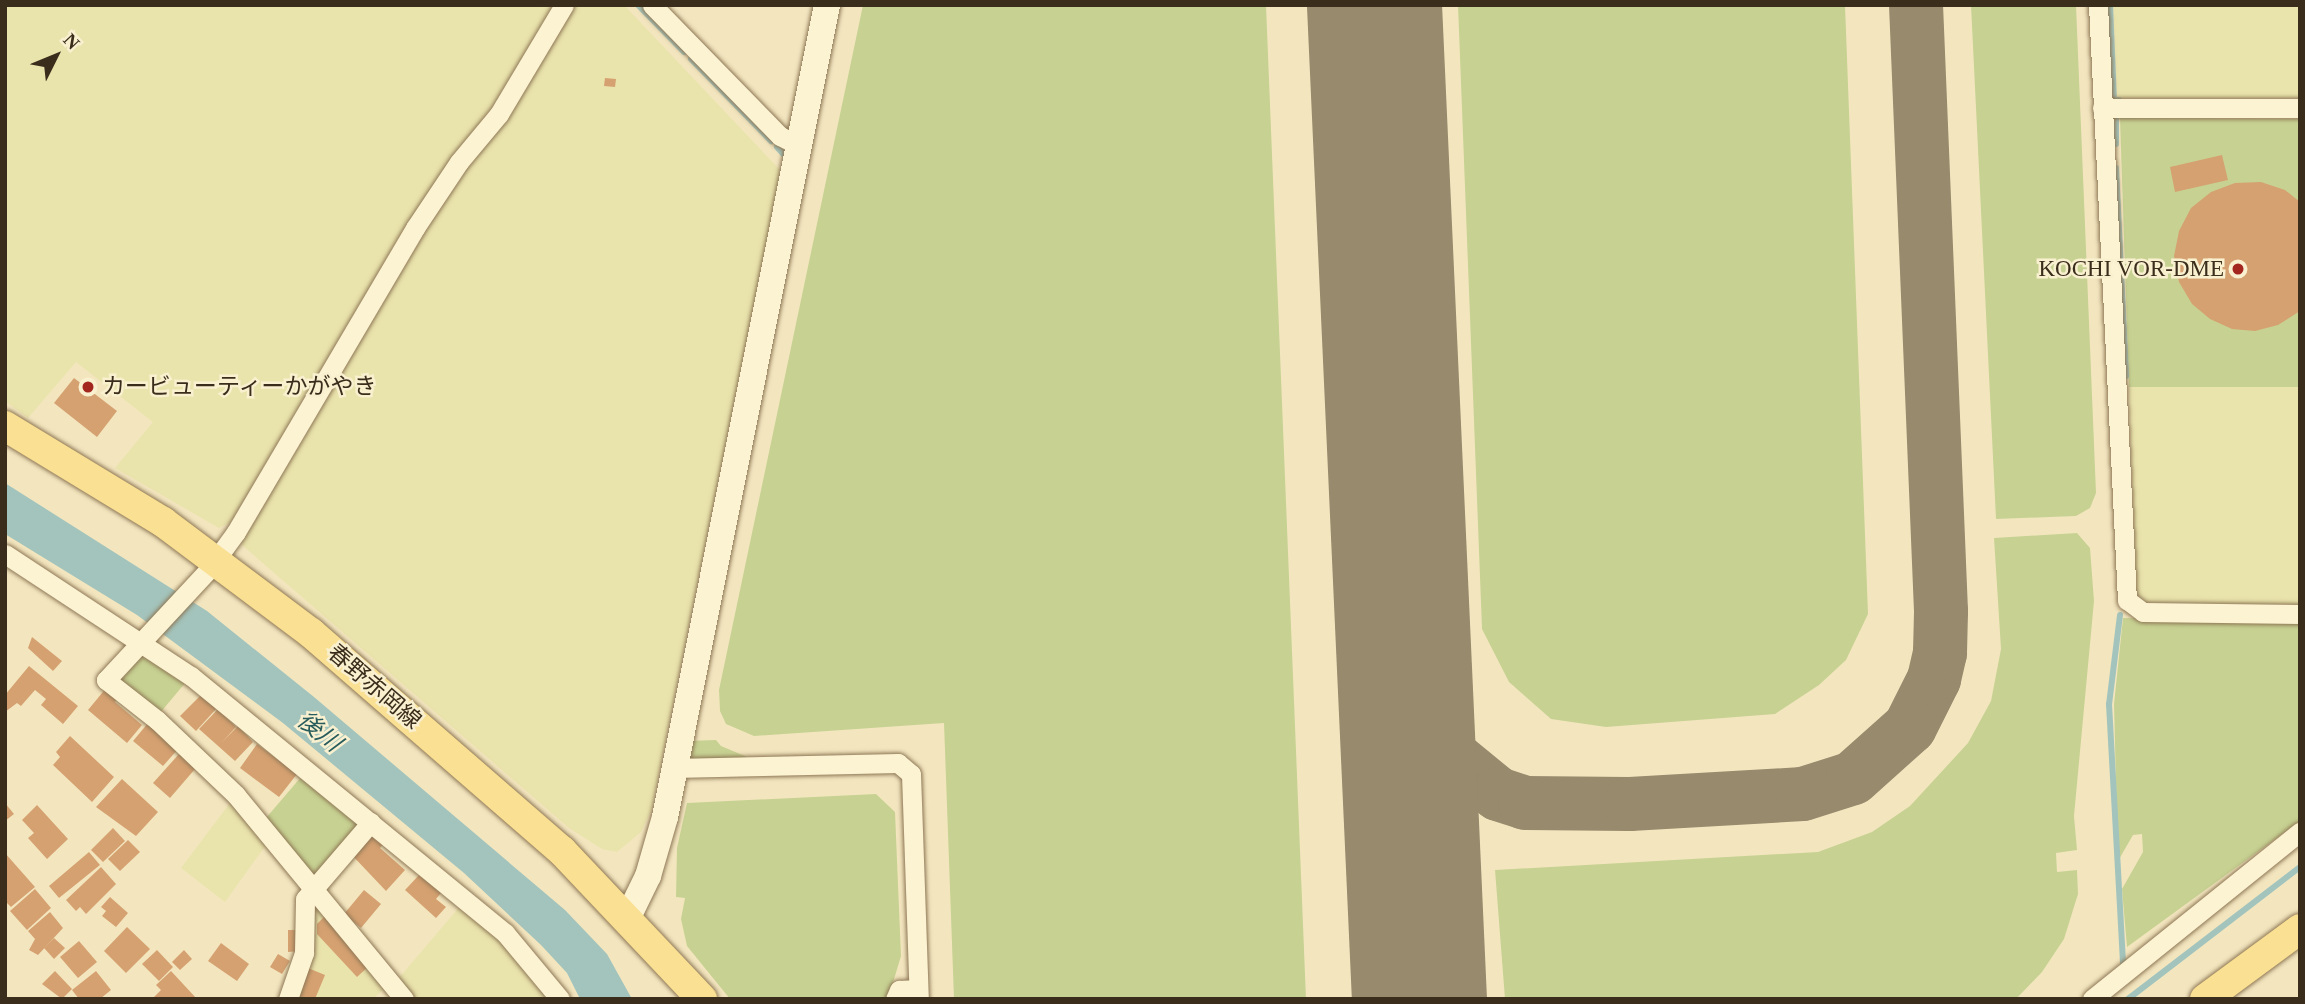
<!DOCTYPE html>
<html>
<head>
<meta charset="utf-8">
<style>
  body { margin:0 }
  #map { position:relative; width:2305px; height:1004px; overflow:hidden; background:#f3e6bf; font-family:"Times New Roman","Noto Sans JP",serif }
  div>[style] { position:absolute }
  .farmland>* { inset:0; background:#e9e3ac }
  .green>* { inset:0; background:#c7d292 }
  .water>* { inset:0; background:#a3c4bc }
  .stream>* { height:6px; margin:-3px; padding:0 3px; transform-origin:3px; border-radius:3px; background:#a3c4bc }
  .taxiway>* { height:54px; margin:-27px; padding:0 27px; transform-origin:27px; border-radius:27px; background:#978a6d }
  .runway>* { height:135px; margin:-67.5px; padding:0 67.5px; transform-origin:67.5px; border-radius:67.5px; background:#978a6d }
  .building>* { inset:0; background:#d5a171 }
  .roads { filter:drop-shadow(0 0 2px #8e7755) drop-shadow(0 0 2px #8e7755) }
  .street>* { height:19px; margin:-9.5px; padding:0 9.5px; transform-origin:9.5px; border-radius:9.5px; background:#fcf3d3 }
  .secondary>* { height:26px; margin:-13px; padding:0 13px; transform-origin:13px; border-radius:13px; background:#fcf3d3 }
  .primary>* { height:30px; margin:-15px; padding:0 15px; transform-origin:15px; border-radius:15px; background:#fae093 }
  .dots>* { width:19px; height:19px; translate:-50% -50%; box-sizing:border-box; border:4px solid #f9f0d0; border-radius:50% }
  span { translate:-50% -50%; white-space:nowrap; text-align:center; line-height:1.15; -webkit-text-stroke:5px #f9f0d0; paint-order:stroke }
  .poi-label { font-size:23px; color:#3b2d1b }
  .right { translate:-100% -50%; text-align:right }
  .left { translate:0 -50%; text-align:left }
  .street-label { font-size:23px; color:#3b2d1b }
  .water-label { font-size:24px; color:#295d5d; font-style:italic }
  .frame { position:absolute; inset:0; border:7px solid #3b2d1b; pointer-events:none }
  .north { position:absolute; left:21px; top:21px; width:70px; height:70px; -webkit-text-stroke:5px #f9f0d0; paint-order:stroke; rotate:47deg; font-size:19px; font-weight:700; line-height:28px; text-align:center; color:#3b2d1b }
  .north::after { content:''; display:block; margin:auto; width:24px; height:32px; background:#3b2d1b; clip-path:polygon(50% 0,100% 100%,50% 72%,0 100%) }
</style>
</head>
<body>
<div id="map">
  <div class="farmland">
    <div style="clip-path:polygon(5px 5px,557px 5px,529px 54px,406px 232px,231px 522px,219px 528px,115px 468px,153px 422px,76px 362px,28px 418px,5px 401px)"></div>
    <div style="clip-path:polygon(570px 5px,624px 5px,781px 171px,651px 811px,641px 832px,617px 852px,602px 849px,569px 828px,242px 545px,242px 535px,419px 233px)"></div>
    <div style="clip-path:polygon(2113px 5px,2300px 5px,2300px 98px,2117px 98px)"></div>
    <div style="clip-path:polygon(2129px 387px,2300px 387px,2300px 606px,2145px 606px,2136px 597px)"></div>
    <div style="clip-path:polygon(236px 795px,271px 838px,225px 902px,181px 868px)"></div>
    <div style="clip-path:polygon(313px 896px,389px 984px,373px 999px,294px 999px)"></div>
    <div style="clip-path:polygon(466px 899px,560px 999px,404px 999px,393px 985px)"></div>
  </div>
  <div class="green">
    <div style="clip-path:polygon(863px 5px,1266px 5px,1306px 999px,954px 999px,944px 723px,754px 736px,726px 724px,720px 711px,719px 690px)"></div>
    <div style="clip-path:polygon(1458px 5px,1845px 5px,1868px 614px,1846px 660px,1819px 685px,1775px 714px,1606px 727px,1551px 719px,1509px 682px,1482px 629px)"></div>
    <div style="clip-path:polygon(1971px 5px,2076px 5px,2096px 493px,2090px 508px,2076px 516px,1996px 519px)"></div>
    <div style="clip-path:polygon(2120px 118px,2300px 119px,2300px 387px,2129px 387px)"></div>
    <div style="clip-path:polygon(2077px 533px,2090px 548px,2094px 601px,2074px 816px,2077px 850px,2056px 853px,2057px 872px,2077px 870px,2078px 894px,2064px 939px,2042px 972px,2016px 999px,1505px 999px,1495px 870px,1818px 852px,1872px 832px,1910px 806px,1968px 743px,1991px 701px,2001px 649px,1994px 538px)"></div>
    <div style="clip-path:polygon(2123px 618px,2300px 621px,2300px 821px,2127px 947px,2122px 889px,2143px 852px,2142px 834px,2133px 835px,2118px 861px,2114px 704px)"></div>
    <div style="clip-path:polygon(139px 645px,191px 676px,155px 719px,106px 680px)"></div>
    <div style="clip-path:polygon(716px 740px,721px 746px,752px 759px,690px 761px,686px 741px)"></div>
    <div style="clip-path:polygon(307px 770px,371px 822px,311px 886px,260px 825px)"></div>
    <div style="clip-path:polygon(876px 794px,895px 812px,901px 956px,888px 999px,730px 999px,687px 946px,681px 919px,685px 898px,676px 897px,677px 848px,687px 803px)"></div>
  </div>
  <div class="water">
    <div style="clip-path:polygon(5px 483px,207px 611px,314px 697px,565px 910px,607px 954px,632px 999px,580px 999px,567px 973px,541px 945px,464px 873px,283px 723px,137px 615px,5px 534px)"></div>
  </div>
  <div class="stream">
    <div style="left:638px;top:5px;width:66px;rotate:45.6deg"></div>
    <div style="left:2110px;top:5px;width:95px;rotate:87.6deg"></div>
    <div style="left:2114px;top:100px;width:5px"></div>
    <div style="left:691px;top:59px;width:115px;rotate:45.7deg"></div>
    <div style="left:2116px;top:144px;width:28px;rotate:-90deg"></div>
    <div style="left:777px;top:147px;width:12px;rotate:48deg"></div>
    <div style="left:2116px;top:168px;width:208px;rotate:87.2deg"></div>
    <div style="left:2120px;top:615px;width:90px;rotate:97deg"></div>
    <div style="left:2109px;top:704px;width:259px;rotate:86.9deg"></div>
    <div style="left:2128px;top:999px;width:217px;rotate:-37.5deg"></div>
  </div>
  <div class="taxiway">
    <div style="left:1403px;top:650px;width:27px;rotate:94deg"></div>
    <div style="left:1401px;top:677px;width:83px;rotate:59.7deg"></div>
    <div style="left:1443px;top:749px;width:71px;rotate:39.3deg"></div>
    <div style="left:1498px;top:794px;width:28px;rotate:18deg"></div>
    <div style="left:1525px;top:803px;width:105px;rotate:0.5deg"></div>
    <div style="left:1630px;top:804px;width:173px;rotate:-3.3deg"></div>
    <div style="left:1803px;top:794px;width:52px;rotate:-17.7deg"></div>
    <div style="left:1853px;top:778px;width:76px;rotate:-41.8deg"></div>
    <div style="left:1910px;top:727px;width:54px;rotate:-63.4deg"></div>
    <div style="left:1934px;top:679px;width:27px;rotate:-77deg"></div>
    <div style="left:1940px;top:653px;width:42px;rotate:-88.6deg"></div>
    <div style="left:1941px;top:611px;width:607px;rotate:-92.36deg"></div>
  </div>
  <div class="runway">
    <div style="left:1374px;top:5px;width:995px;rotate:87.41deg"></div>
  </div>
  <div class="building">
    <div style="clip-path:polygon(605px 78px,616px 79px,615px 87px,604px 86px)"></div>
    <div style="clip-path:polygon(2222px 155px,2228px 180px,2175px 192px,2170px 167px)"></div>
    <div style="clip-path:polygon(2261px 182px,2285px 190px,2300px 202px,2300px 311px,2278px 325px,2255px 331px,2232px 329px,2210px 319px,2192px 304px,2179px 282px,2174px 256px,2179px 231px,2191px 208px,2211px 192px,2235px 183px)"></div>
    <div style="clip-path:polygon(74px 378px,117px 411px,97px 437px,54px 403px)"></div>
    <div style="clip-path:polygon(32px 637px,62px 661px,53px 671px,28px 648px)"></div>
    <div style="clip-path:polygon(29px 666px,78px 706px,63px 724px,41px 705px,46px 699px,35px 690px,21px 706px,17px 703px,5px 712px,5px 695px)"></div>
    <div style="clip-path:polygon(107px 687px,119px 697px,115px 702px,142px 725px,127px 743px,88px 710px)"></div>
    <div style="clip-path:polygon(202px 694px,217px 708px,196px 731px,180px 716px)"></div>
    <div style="clip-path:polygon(218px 709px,236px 727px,222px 742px,238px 726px,253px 742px,235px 761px,199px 729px)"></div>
    <div style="clip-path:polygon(149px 722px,179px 748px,163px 766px,133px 741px)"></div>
    <div style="clip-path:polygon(70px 736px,114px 777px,92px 802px,53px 765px,60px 757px,56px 752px)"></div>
    <div style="clip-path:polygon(257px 744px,297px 774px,279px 797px,240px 768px)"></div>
    <div style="clip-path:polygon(179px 754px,195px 769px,170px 798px,153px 783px)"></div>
    <div style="clip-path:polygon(122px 779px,158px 812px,136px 836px,96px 807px)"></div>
    <div style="clip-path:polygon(5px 803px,14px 814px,5px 821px)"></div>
    <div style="clip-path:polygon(37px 805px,68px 839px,47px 859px,28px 838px,34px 833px,22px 820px)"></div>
    <div style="clip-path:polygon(113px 828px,125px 841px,103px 862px,91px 850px)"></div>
    <div style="clip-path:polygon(372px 828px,386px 841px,380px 848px,405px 870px,386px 891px,350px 853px)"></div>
    <div style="clip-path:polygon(128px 840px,140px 852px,120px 871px,108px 859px)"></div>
    <div style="clip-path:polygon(89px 852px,100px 865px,59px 898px,49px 886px)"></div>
    <div style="clip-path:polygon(5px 853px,35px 887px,11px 907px,5px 901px)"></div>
    <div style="clip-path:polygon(101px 867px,116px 884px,86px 914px,80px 907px,76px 911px,66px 900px)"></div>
    <div style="clip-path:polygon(420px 874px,441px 893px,436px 899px,446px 907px,436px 918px,405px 890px)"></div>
    <div style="clip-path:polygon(35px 889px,51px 908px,27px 930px,10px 911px)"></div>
    <div style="clip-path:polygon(364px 890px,381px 904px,361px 928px,344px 914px)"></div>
    <div style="clip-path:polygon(110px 897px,128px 913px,116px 927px,102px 916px,106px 911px,101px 907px)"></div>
    <div style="clip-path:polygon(50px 912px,63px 928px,38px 955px,29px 950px,35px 939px,28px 931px)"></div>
    <div style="clip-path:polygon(325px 916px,370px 965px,357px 977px,317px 934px,317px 924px)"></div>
    <div style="clip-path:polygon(127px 927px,150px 949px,126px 973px,104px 951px)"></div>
    <div style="clip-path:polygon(288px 930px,299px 930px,300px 951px,288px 952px)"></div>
    <div style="clip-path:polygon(54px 938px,65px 948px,54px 959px,44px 948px)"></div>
    <div style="clip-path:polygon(79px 941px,97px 962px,78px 978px,60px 957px)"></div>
    <div style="clip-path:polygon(221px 943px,249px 964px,237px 981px,208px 961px)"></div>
    <div style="clip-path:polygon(157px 950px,173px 967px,159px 981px,142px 964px)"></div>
    <div style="clip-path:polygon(184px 950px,192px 959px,180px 970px,172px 962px)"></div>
    <div style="clip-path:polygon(278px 954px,290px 961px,282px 974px,270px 967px)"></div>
    <div style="clip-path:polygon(308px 968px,325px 975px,315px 999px,296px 999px)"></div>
    <div style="clip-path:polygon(55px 971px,72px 989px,62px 999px,42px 984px)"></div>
    <div style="clip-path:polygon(96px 971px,111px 990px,100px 999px,79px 999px,72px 990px)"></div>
    <div style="clip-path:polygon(171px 971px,197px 999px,152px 999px,161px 990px,156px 985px)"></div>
  </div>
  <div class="roads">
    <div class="street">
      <div style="left:652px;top:5px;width:183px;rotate:45.7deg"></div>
      <div style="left:780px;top:136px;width:20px;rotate:27deg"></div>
      <div style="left:2098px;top:5px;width:596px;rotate:87.21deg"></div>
      <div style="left:2127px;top:600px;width:20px;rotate:37deg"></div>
      <div style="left:2143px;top:612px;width:157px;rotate:0.7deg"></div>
      <div style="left:2102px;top:108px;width:198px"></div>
      <div style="left:5px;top:554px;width:222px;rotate:33.3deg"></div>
      <div style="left:191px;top:676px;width:406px;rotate:39.3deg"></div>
      <div style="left:505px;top:933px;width:86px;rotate:50.2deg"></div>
      <div style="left:673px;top:768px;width:225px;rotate:-1.3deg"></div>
      <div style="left:898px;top:763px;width:17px;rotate:40deg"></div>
      <div style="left:911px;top:774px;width:225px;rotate:88deg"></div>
      <div style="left:288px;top:999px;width:49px;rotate:-70.8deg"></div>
      <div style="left:304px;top:953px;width:54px;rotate:-88.9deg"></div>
      <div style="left:305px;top:899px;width:101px;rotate:-49.4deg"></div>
      <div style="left:404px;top:999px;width:264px;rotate:-129.5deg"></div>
      <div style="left:236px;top:795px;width:109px;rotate:-136.5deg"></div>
      <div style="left:157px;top:720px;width:65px;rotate:-141.9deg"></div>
      <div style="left:106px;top:680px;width:151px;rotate:-47.1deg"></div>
      <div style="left:209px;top:569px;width:46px;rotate:-53.9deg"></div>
      <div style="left:236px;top:532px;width:353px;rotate:-59.5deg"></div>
      <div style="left:415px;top:228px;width:79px;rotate:-56.3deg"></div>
      <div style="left:459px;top:162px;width:62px;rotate:-50.2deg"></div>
      <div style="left:499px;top:114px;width:127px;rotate:-59.2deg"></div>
      <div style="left:895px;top:999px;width:10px;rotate:-66deg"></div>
      <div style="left:899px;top:990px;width:19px;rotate:-3deg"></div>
      <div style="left:2092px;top:999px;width:267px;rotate:-38.8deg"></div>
    </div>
    <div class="secondary">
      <div style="left:628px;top:917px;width:46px;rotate:-64deg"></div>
      <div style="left:648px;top:876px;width:61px;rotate:-73.9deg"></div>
      <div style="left:665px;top:817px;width:828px;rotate:-78.72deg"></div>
    </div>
    <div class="primary">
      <div style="left:5px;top:426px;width:185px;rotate:31.3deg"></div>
      <div style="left:163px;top:522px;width:185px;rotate:36.9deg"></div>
      <div style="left:311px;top:633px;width:332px;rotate:41deg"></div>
      <div style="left:562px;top:851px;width:204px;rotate:46.6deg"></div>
      <div style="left:2205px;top:999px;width:118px;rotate:-36.4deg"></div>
    </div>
  </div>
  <div class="dots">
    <div style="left:2238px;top:269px;background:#a3261f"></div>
    <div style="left:88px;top:387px;background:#a3261f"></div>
  </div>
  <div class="poi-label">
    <span class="right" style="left:2224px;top:269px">KOCHI VOR-DME</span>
    <span class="left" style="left:102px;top:387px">カービューティーかがやき</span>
  </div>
  <div class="street-label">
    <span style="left:374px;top:687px;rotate:41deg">春野赤岡線</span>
  </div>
  <div class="water-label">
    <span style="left:319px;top:732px;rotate:39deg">後川</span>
  </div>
  <div class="frame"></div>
  <div class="north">N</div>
</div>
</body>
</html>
